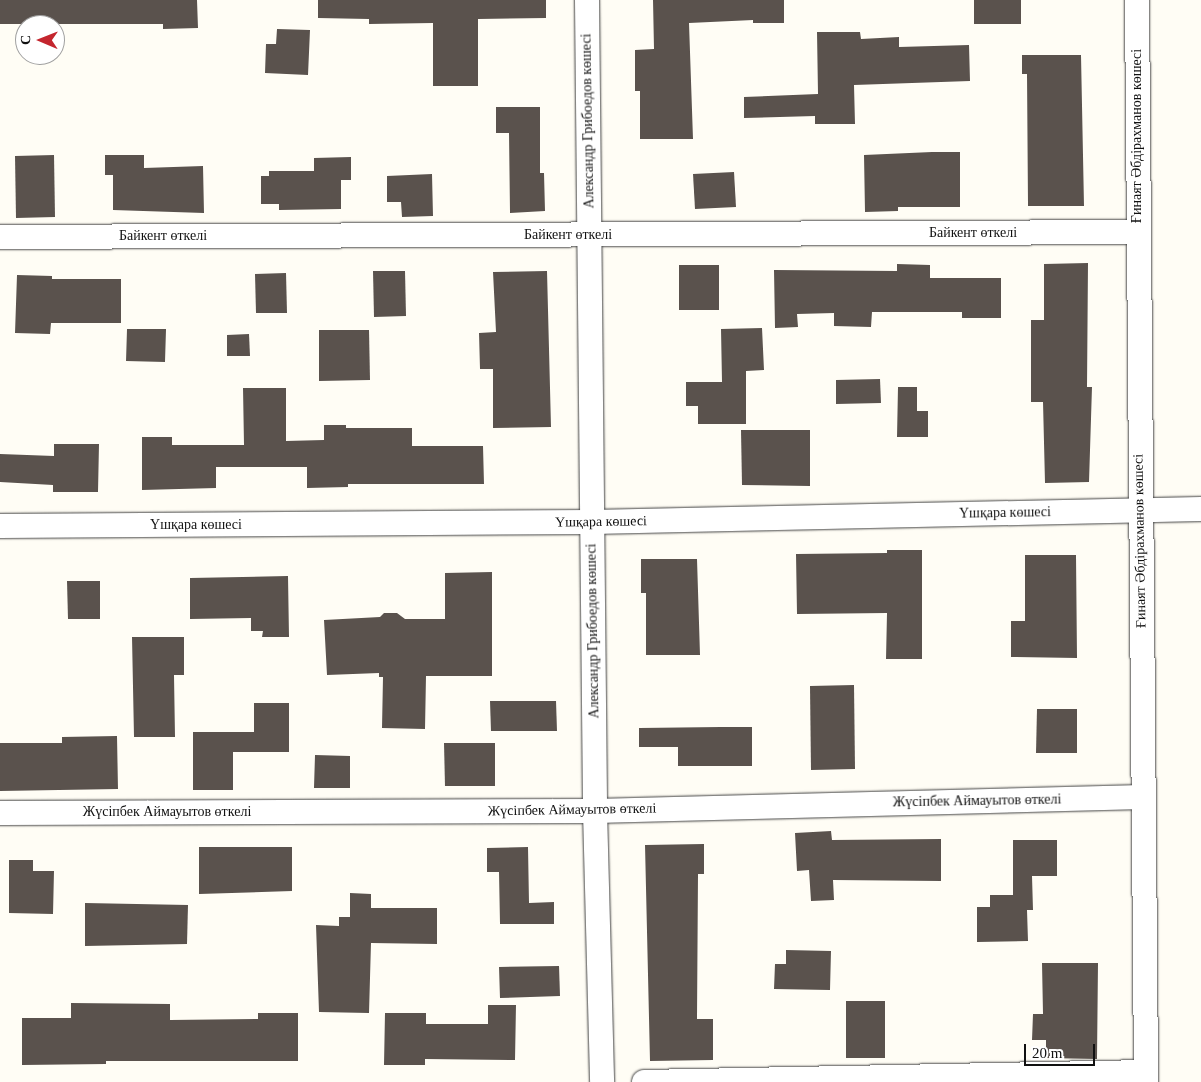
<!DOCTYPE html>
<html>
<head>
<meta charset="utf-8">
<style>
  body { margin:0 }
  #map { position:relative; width:1201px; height:1082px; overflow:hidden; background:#fffdf5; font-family:Georgia,serif }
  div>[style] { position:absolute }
  .building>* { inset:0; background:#5a524d }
  .roads { filter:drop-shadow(0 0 1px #444) drop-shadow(0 0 1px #444) }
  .minor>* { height:24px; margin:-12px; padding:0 12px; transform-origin:12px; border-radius:12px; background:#fff }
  span { translate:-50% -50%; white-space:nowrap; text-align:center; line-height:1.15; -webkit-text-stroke:5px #fff; paint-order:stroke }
  .street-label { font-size:14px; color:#111 }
  .north { position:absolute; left:15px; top:15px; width:50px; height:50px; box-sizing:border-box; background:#fff; border:1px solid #a0a0a0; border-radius:50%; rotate:271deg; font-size:14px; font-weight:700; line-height:20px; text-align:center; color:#111 }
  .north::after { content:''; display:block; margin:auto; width:18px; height:22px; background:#c4262e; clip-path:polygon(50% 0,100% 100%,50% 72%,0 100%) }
  .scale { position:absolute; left:1024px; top:1044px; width:71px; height:22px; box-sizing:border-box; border:2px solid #111; border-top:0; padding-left:6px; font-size:15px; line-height:18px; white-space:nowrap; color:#111; -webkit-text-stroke:4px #fff; paint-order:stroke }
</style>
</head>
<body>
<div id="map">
  <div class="building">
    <div style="clip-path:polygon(0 0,197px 0,198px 28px,163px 29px,163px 24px,0 24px)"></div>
    <div style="clip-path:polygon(318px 0,546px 0,546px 18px,478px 19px,478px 86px,433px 86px,433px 23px,369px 24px,369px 19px,318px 18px)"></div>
    <div style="clip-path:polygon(653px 0,784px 0,784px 23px,753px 23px,753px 20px,689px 23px,693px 139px,640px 139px,640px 91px,635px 91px,635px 50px,654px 49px)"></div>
    <div style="clip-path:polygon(974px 0,1021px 0,1021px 24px,974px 24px)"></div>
    <div style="clip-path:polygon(277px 29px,310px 30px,308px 75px,265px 73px,266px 44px,276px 44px)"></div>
    <div style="clip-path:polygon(817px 32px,860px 32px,861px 39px,899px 37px,899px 47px,969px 45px,970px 81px,854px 85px,855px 124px,815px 124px,815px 116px,744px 118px,744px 97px,818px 94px)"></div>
    <div style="clip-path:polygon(1022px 55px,1081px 55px,1084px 206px,1028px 206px,1027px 74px,1022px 74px)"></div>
    <div style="clip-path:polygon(496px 107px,540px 107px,540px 173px,544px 173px,545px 211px,510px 213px,509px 133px,496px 133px)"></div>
    <div style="clip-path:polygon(932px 152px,960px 152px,960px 207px,898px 207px,898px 211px,865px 212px,864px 155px)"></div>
    <div style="clip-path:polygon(54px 155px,55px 217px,16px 218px,15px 156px)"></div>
    <div style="clip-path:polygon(105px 155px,144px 155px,144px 168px,203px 166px,204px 213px,113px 210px,113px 175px,105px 175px)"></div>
    <div style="clip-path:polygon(351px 157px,351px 180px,341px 180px,341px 209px,279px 210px,279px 204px,261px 204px,261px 176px,269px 176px,269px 171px,314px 171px,314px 158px)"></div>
    <div style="clip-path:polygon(734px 172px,736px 207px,695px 209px,693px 174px)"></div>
    <div style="clip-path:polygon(432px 174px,433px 216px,402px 217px,401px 202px,387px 202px,387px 176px)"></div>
    <div style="clip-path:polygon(1088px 263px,1087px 387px,1092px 387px,1089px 482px,1045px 483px,1043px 402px,1031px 402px,1031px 320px,1044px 320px,1044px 264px)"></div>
    <div style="clip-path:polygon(897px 264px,930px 265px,930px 278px,1001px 278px,1001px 318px,962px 318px,962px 312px,872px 312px,871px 327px,834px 326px,834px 313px,797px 314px,798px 327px,775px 328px,774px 270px,897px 271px)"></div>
    <div style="clip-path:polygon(679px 265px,719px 265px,719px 310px,679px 310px)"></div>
    <div style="clip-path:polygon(373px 271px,405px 271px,406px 316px,374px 317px)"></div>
    <div style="clip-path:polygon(547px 271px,551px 427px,493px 428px,493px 369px,480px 369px,479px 333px,496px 332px,493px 272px)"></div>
    <div style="clip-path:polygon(286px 273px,287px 313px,256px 313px,255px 274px)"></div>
    <div style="clip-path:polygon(17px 275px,52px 276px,52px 279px,121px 279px,121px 323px,51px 323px,50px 334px,15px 333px)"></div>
    <div style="clip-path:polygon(762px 328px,764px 370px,746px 371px,746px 424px,698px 424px,698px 406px,686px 406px,686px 382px,722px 382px,721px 329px)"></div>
    <div style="clip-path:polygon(127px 329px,166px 329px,165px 362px,126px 361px)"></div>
    <div style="clip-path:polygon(319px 330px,369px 330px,370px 380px,319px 381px)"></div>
    <div style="clip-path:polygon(249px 334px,250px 356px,227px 356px,227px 335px)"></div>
    <div style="clip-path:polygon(880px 379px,881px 403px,836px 404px,836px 380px)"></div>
    <div style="clip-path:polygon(898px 387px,917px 387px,917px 411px,928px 411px,928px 437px,897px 437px)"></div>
    <div style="clip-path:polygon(243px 388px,286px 388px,286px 441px,324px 440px,324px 425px,346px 425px,346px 428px,412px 428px,412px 446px,483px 446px,484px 484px,348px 484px,348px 487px,307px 488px,307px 467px,216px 467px,216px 488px,142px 490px,142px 437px,172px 437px,172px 445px,244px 445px)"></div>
    <div style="clip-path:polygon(741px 430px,810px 430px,810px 486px,742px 485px)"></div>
    <div style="clip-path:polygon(54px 444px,99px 444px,98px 492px,53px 492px,53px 485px,0 482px,0 454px,54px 456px)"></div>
    <div style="clip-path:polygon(887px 550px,922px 550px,922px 659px,886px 659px,887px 613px,797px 614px,796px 554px,887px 553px)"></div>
    <div style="clip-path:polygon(1025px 555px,1076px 555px,1077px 658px,1011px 657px,1011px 621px,1025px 621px)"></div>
    <div style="clip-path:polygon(641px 559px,697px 559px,700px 655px,646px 655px,646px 593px,641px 593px)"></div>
    <div style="clip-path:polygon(492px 572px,492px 676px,426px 676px,425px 729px,382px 728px,383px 677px,379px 677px,379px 673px,327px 675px,324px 620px,380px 617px,384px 613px,397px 613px,405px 619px,445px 619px,445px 573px)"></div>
    <div style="clip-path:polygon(288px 576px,289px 637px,262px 637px,263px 631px,251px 631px,251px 618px,190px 619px,190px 578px)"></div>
    <div style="clip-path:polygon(67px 581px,100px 581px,100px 619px,68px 619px)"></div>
    <div style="clip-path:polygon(132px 637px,184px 637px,184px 675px,174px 675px,175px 737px,134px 737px)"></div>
    <div style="clip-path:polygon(854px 685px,855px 769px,811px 770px,810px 686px)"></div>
    <div style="clip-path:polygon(490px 701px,556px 701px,557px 731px,491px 731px)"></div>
    <div style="clip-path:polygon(254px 703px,289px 703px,289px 752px,233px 752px,233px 790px,193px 790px,193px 732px,254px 732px)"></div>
    <div style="clip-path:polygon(1037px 709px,1077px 709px,1077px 753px,1036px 753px)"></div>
    <div style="clip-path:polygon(721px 727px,752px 727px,752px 766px,678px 766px,678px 747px,639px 747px,639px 728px)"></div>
    <div style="clip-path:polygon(117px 736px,118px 789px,0 791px,0 743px,62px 743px,62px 737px)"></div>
    <div style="clip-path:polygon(444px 743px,495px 743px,495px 786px,445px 786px)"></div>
    <div style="clip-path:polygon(315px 755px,350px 756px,350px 788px,314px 788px)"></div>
    <div style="clip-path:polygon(831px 831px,832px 840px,941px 839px,941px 881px,833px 880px,834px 900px,811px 901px,809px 870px,797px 871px,795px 833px)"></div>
    <div style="clip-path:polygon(1013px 840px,1057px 840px,1057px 876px,1032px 876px,1033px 910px,1027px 910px,1028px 941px,977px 942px,977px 907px,990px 907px,990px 895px,1013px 895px)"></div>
    <div style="clip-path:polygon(704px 844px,704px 874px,698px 874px,697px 1019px,713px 1019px,713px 1060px,650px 1061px,645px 845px)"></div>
    <div style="clip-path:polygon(199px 847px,292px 847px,292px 891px,199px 894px)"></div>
    <div style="clip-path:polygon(528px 847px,529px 903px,554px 902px,554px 924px,500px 924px,499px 872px,487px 872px,487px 848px)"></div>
    <div style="clip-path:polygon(9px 860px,33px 860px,33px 871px,54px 871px,53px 914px,9px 913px)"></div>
    <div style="clip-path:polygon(350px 893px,371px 894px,371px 908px,437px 908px,437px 944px,371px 943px,369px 1013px,319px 1012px,316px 925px,339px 926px,339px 917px,350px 917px)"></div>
    <div style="clip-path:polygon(85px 903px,188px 905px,187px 944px,85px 946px)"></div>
    <div style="clip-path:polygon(786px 950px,831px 951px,830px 990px,774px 989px,775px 964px,786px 964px)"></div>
    <div style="clip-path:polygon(1042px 963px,1098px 963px,1097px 1059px,1046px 1058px,1046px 1040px,1032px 1040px,1033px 1014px,1043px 1014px)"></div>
    <div style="clip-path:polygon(559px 966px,560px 996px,500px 998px,499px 967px)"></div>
    <div style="clip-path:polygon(846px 1001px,885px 1001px,885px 1058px,846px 1058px)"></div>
    <div style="clip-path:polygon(71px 1003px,170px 1004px,170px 1020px,258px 1019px,258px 1013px,298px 1013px,298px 1061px,106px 1061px,106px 1064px,22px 1065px,22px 1018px,71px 1018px)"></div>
    <div style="clip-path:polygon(488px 1005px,516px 1005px,515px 1060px,425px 1059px,425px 1065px,384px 1065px,385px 1013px,426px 1013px,426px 1024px,488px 1024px)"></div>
  </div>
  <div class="roads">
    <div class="minor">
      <div style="left:587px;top:0;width:811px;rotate:89.43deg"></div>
      <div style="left:595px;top:811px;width:271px;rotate:88.5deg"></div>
      <div style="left:1137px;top:0;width:1082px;rotate:89.52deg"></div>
      <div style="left:0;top:237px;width:1137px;rotate:-0.25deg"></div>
      <div style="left:0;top:526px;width:592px;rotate:-0.39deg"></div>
      <div style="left:592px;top:522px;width:609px;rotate:-1.22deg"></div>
      <div style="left:0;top:813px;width:595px;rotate:-0.19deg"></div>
      <div style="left:595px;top:811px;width:548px;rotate:-1.46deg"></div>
      <div style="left:644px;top:1082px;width:502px;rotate:-1.14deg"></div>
    </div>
  </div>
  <div class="street-label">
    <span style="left:588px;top:121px;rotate:-91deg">Александр Грибоедов көшесі</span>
    <span style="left:1137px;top:136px;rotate:-90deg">Ғинаят Әбдірахманов көшесі</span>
    <span style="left:973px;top:233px">Байкент өткелі</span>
    <span style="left:568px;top:235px">Байкент өткелі</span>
    <span style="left:163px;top:236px">Байкент өткелі</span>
    <span style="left:1005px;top:513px;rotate:-1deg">Үшқара көшесі</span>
    <span style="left:601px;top:522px;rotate:-1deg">Үшқара көшесі</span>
    <span style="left:196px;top:525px">Үшқара көшесі</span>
    <span style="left:1140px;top:541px;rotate:-91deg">Ғинаят Әбдірахманов көшесі</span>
    <span style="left:593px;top:631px;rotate:-91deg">Александр Грибоедов көшесі</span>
    <span style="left:977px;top:801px;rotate:-1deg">Жүсіпбек Аймауытов өткелі</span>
    <span style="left:572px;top:810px;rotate:-1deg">Жүсіпбек Аймауытов өткелі</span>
    <span style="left:167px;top:812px">Жүсіпбек Аймауытов өткелі</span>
  </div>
  <div class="north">С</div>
  <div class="scale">20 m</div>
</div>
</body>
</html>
